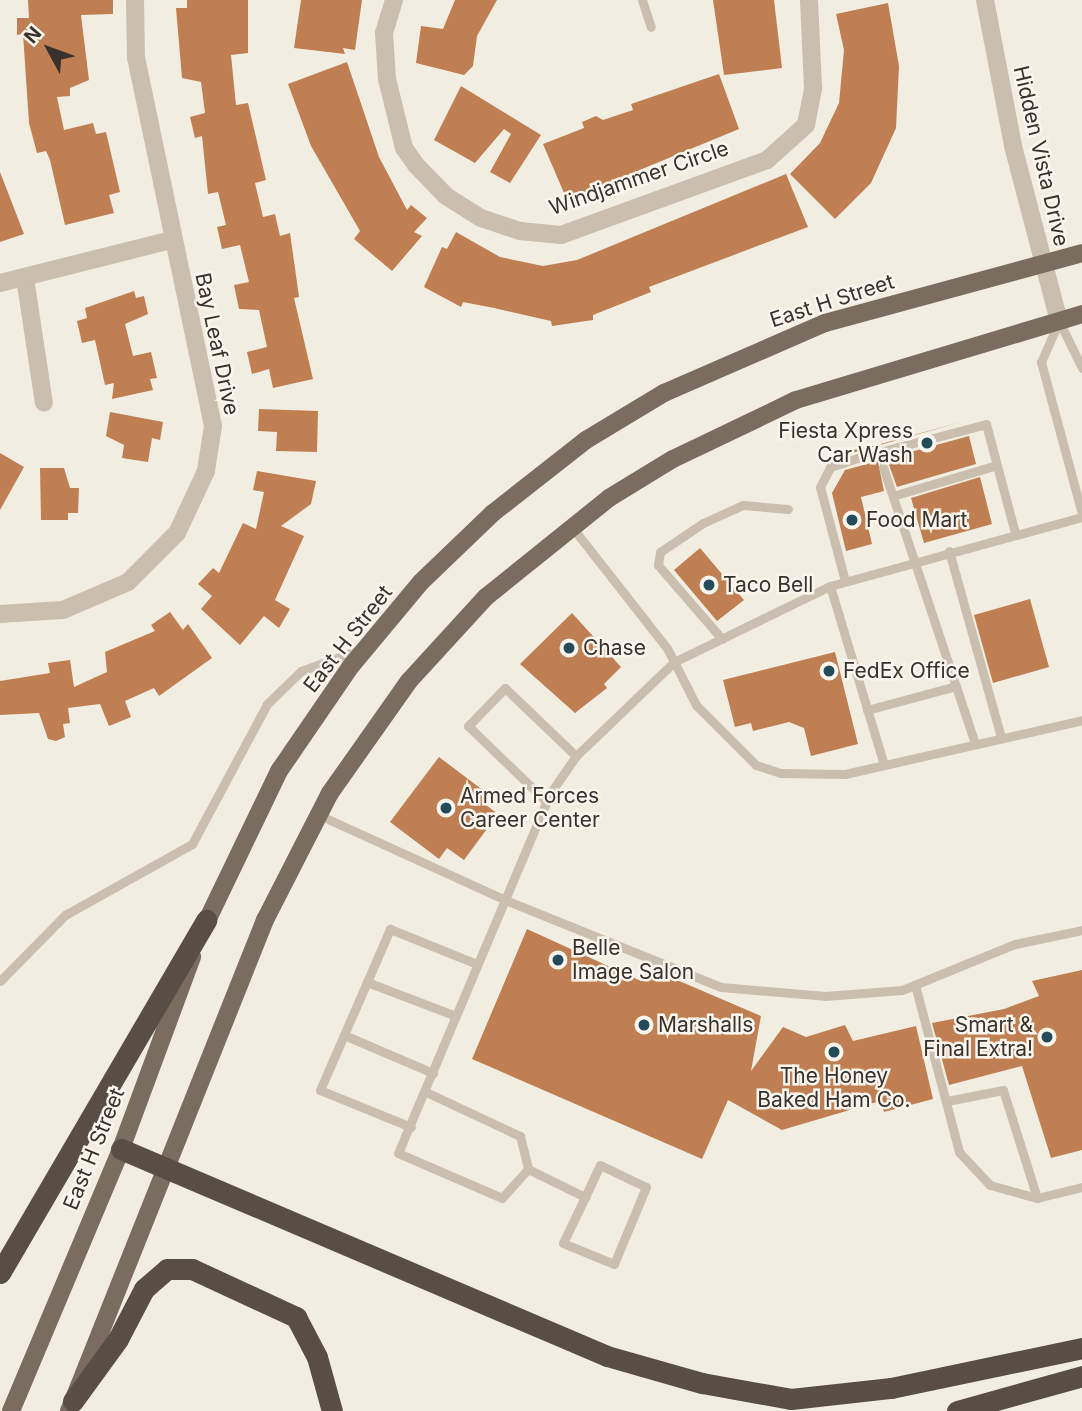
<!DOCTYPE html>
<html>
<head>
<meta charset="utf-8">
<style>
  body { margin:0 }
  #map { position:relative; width:1082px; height:1411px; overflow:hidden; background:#f2ede1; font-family:Inter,sans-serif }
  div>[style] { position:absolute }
  .building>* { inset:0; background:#bf7f53 }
  .service>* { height:9px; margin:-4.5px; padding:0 4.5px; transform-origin:4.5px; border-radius:4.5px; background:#cabfae }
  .minor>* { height:18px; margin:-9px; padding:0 9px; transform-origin:9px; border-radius:9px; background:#cabfae }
  .tertiary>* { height:18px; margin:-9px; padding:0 9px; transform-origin:9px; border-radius:9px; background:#cabfae }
  .primary>* { height:18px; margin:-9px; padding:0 9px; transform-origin:9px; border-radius:9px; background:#7a6c5e }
  .motorway>* { height:21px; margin:-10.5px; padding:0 10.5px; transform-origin:10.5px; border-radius:10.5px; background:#594e43 }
  .dots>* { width:19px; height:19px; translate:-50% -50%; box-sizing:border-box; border:4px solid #faf6ee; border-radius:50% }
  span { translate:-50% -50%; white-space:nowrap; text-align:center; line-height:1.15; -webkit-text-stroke:5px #faf6ee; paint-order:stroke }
  .street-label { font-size:21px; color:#39322c }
  .poi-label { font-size:21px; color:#39322c }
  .right { translate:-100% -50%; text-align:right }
  .left { translate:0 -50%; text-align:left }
  .north { position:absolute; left:14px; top:14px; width:70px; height:70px; -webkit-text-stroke:5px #faf6ee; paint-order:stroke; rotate:311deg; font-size:19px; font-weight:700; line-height:28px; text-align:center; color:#39322c }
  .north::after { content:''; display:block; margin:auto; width:24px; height:32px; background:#39322c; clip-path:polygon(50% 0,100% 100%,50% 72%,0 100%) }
</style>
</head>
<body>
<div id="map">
  <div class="building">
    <div style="clip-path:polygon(28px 0,113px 0,113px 14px,81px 15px,89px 80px,70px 88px,70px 96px,57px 97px,64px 130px,93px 123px,96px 134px,106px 132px,120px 192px,109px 195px,114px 213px,65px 225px,50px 160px,46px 151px,37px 153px,29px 123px,23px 34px,17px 35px,17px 18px,29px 18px)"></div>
    <div style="clip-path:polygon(187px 0,248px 0,248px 53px,231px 55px,236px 105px,248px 103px,266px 180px,255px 183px,263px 217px,275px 214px,280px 236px,290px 233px,299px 297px,294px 298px,313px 379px,273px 388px,269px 369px,252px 374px,247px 352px,267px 347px,259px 310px,239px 309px,234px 285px,249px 282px,240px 245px,222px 249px,217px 227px,226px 225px,218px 192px,208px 194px,202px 136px,195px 138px,190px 117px,205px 113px,201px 82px,182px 78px,176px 8px,187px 8px)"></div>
    <div style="clip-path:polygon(301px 0,362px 0,355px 50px,343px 48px,345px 54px,294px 48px)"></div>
    <div style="clip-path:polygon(455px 0,497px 0,477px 36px,473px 66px,464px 75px,416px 63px,421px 26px,443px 29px)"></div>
    <div style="clip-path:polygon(713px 0,774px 0,782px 68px,724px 75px)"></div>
    <div style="clip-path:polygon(888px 3px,899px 66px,896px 128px,871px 183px,835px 219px,790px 174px,820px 143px,839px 103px,844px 50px,836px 14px)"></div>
    <div style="clip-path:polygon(347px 62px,379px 157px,407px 210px,411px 205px,427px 218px,414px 232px,422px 236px,392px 271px,354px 239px,360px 231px,311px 146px,288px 84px)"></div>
    <div style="clip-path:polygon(719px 74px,739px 129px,567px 200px,543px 144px,584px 128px,582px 122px,596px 116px,603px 120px,633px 110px,631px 104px)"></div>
    <div style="clip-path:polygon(461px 86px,541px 135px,510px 183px,490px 172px,511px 134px,504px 129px,475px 163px,434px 140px)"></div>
    <div style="clip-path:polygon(0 172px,24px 234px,0 242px)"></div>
    <div style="clip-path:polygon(786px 174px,808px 227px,649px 287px,651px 292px,593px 315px,593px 320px,552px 326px,551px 321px,494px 308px,463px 302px,461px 307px,424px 287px,442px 247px,447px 249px,456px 232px,500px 257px,543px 266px,577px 260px)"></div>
    <div style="clip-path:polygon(134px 291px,136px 298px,144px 296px,148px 314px,125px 324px,133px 356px,151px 352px,157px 378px,150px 379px,153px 390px,112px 399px,114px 383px,105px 385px,95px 340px,82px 343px,77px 321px,87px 318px,85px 308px)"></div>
    <div style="clip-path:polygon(259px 409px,318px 411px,317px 452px,276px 451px,277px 432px,258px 431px)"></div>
    <div style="clip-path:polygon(110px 412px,163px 422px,160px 440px,152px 438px,148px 462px,122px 458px,124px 445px,106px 436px)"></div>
    <div style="clip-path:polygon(965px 421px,841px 456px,840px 452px,866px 448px)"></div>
    <div style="clip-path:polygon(969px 436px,976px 464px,907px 484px,897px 487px,888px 462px,878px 462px,884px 491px,861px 497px,872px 544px,846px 551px,832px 493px,845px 470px)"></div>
    <div style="clip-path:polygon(0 453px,24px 467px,0 510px)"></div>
    <div style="clip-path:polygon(40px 468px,64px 468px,70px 488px,79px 488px,78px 513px,68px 513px,68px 520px,41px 520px)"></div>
    <div style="clip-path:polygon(257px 471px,316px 481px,311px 504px,281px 526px,304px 536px,275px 600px,290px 609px,279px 628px,264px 616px,240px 645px,201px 609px,212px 596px,198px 584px,213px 568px,219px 573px,243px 523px,256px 529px,264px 492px,253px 490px)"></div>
    <div style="clip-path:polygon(980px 477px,992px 524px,924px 543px,911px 498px)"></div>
    <div style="clip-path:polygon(700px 548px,744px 600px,717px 621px,674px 570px)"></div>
    <div style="clip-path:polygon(1030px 599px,1049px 667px,993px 683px,974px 615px)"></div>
    <div style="clip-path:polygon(170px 612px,183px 630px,188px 624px,212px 658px,159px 696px,154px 688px,125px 701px,131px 717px,109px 726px,100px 704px,68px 708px,70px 723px,63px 724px,65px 737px,56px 741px,48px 739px,39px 713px,0 715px,0 681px,50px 673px,48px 663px,70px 660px,74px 687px,107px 672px,105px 652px,155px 631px,151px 625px)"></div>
    <div style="clip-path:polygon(572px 613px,621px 667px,604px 684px,607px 688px,575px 713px,520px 664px)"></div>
    <div style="clip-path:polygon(835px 652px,858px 744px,811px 756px,804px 728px,789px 722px,753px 731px,751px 723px,735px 727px,723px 680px)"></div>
    <div style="clip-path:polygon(439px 757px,488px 794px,482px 802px,498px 814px,464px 860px,447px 848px,439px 859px,390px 822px)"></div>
    <div style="clip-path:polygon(527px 929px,641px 981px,649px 968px,761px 1016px,751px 1071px,783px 1027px,806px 1037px,845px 1025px,853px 1041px,916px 1026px,933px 1099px,884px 1112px,880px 1101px,782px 1130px,728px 1100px,702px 1159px,472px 1059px)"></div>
    <div style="clip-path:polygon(1082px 970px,1082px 1150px,1051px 1158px,1022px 1066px,949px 1085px,932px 1023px,1004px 1009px,1039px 996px,1032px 981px)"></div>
  </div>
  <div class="service">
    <div style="left:642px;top:0;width:28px;rotate:72deg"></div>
    <div style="left:1082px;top:368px;width:52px;rotate:-116.1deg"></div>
    <div style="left:1059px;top:321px;width:45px;rotate:113.7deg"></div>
    <div style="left:1041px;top:362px;width:157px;rotate:74.9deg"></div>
    <div style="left:883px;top:467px;width:291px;rotate:71.6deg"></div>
    <div style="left:896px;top:495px;width:105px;rotate:-16.5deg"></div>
    <div style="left:572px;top:527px;width:154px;rotate:51.9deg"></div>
    <div style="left:667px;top:648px;width:64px;rotate:63deg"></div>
    <div style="left:696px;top:705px;width:85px;rotate:45deg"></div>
    <div style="left:756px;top:765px;width:25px;rotate:18deg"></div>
    <div style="left:780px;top:773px;width:65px;rotate:0.9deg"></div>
    <div style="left:845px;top:774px;width:243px;rotate:-12.8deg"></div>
    <div style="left:949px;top:551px;width:193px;rotate:74.4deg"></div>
    <div style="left:845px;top:581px;width:97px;rotate:-104.9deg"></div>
    <div style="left:820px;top:487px;width:22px;rotate:-63deg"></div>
    <div style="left:830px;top:467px;width:40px;rotate:-18deg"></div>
    <div style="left:868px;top:455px;width:122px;rotate:-14.7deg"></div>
    <div style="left:986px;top:424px;width:113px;rotate:75.1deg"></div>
    <div style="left:830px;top:586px;width:187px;rotate:73.2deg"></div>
    <div style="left:722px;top:639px;width:98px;rotate:-130.9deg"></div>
    <div style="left:658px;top:565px;width:13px;rotate:-81deg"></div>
    <div style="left:660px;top:552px;width:52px;rotate:-34deg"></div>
    <div style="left:703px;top:523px;width:44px;rotate:-24.2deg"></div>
    <div style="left:743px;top:505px;width:45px;rotate:5.1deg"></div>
    <div style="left:867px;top:710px;width:92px;rotate:-15.1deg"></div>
    <div style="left:546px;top:801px;width:108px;rotate:-136.1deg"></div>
    <div style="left:468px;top:726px;width:53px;rotate:-45.8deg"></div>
    <div style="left:505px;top:688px;width:98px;rotate:43.8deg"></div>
    <div style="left:319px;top:815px;width:202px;rotate:24.5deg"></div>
    <div style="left:503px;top:899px;width:235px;rotate:22deg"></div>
    <div style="left:721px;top:987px;width:104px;rotate:4.9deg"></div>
    <div style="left:825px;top:996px;width:77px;rotate:-4.5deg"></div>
    <div style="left:902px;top:990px;width:122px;rotate:-22.2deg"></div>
    <div style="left:1015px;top:944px;width:68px;rotate:-11.8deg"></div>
    <div style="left:0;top:981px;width:93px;rotate:-45.4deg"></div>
    <div style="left:65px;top:915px;width:145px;rotate:-29.2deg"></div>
    <div style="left:192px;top:844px;width:159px;rotate:-61.8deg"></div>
    <div style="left:267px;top:704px;width:47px;rotate:-44.1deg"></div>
    <div style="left:301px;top:671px;width:64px;rotate:-20.1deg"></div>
    <div style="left:367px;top:982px;width:95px;rotate:20.9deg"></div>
    <div style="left:915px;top:985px;width:173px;rotate:75.2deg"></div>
    <div style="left:959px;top:1152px;width:45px;rotate:46.8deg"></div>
    <div style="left:990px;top:1185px;width:49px;rotate:15.5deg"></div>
    <div style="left:1037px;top:1198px;width:46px;rotate:-13.7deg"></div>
    <div style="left:344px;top:1035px;width:97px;rotate:23.1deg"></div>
    <div style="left:426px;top:1092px;width:104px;rotate:25.1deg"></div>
    <div style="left:520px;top:1136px;width:34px;rotate:76deg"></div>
    <div style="left:528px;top:1169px;width:39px;rotate:132deg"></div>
    <div style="left:502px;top:1198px;width:113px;rotate:-156.6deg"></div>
    <div style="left:398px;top:1153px;width:389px;rotate:-67.1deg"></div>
    <div style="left:549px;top:795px;width:47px;rotate:-55.3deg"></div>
    <div style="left:576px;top:756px;width:136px;rotate:-43.8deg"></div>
    <div style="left:674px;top:662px;width:174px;rotate:-26deg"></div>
    <div style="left:830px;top:586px;width:261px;rotate:-15.3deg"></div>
    <div style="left:947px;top:1101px;width:57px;rotate:-11.1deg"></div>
    <div style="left:1003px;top:1090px;width:113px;rotate:72.5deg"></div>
    <div style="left:411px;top:1127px;width:98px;rotate:-157.9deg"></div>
    <div style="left:320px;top:1090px;width:176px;rotate:-66.5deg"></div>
    <div style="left:390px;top:929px;width:94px;rotate:21.9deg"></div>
    <div style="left:528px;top:1169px;width:64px;rotate:26.2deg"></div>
    <div style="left:585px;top:1197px;width:35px;rotate:-65deg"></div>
    <div style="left:600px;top:1165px;width:51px;rotate:25.6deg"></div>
    <div style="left:646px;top:1187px;width:83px;rotate:112.6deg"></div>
    <div style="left:614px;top:1264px;width:55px;rotate:-157.6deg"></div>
    <div style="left:563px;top:1243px;width:51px;rotate:-64.4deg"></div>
  </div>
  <div class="minor">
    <div style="left:394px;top:0;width:34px;rotate:107deg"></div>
    <div style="left:384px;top:33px;width:46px;rotate:86.3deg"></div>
    <div style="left:387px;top:79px;width:71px;rotate:76.2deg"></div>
    <div style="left:404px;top:148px;width:21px;rotate:55deg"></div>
    <div style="left:416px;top:165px;width:43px;rotate:45.9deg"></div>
    <div style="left:446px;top:196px;width:41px;rotate:32.2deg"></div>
    <div style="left:481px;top:218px;width:41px;rotate:18.4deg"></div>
    <div style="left:520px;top:231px;width:41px;rotate:5.6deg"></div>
    <div style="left:561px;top:235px;width:219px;rotate:-20deg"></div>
    <div style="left:767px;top:160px;width:52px;rotate:-41.9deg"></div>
    <div style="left:806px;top:125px;width:38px;rotate:-79deg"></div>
    <div style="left:813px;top:88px;width:88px;rotate:-92.6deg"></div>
    <div style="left:25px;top:278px;width:126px;rotate:81.4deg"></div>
    <div style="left:0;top:283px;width:176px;rotate:-14.1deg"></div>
    <div style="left:0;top:614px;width:63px;rotate:-3.6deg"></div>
    <div style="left:63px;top:610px;width:71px;rotate:-23.3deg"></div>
    <div style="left:128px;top:582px;width:69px;rotate:-45deg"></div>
    <div style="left:177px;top:533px;width:68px;rotate:-64.9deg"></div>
    <div style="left:206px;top:471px;width:46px;rotate:-81.2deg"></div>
    <div style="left:213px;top:426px;width:376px;rotate:-101.8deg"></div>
    <div style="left:136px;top:58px;width:58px;rotate:-91deg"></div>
  </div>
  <div class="tertiary">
    <div style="left:985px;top:0;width:149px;rotate:79.1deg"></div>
    <div style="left:1013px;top:146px;width:181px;rotate:75.3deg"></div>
  </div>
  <div class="primary">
    <div style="left:202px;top:931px;width:178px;rotate:-64.3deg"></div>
    <div style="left:279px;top:771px;width:127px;rotate:-55.6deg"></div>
    <div style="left:351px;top:666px;width:109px;rotate:-50.2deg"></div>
    <div style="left:421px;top:582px;width:100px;rotate:-43.8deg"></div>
    <div style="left:493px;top:513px;width:118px;rotate:-38.1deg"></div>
    <div style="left:586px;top:440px;width:91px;rotate:-31.1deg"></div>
    <div style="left:664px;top:393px;width:176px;rotate:-23.5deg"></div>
    <div style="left:825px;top:323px;width:266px;rotate:-15.2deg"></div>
    <div style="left:11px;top:1411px;width:284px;rotate:-67.2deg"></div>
    <div style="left:121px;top:1149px;width:205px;rotate:-69.7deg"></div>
    <div style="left:69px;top:1411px;width:529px;rotate:-68.24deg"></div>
    <div style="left:265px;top:920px;width:143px;rotate:-62.9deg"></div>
    <div style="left:330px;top:793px;width:137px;rotate:-54.8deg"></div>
    <div style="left:409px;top:681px;width:114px;rotate:-47.5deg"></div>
    <div style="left:486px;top:597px;width:158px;rotate:-38.8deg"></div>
    <div style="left:609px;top:498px;width:75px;rotate:-31.4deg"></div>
    <div style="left:673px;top:459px;width:136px;rotate:-25.6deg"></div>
    <div style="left:796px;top:400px;width:299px;rotate:-16.7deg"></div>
  </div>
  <div class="motorway">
    <div style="left:121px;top:1149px;width:528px;rotate:23.07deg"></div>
    <div style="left:607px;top:1356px;width:99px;rotate:15.9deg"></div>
    <div style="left:702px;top:1383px;width:90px;rotate:10.2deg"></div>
    <div style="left:791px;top:1399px;width:101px;rotate:-6.3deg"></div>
    <div style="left:891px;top:1388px;width:195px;rotate:-11.8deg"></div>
    <div style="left:0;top:1273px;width:409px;rotate:-59.7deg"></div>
    <div style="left:73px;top:1401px;width:77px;rotate:-54deg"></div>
    <div style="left:118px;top:1339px;width:56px;rotate:-62.5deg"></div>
    <div style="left:144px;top:1289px;width:30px;rotate:-41deg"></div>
    <div style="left:167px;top:1269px;width:25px"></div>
    <div style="left:192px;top:1269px;width:115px;rotate:24.8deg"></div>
    <div style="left:296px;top:1317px;width:45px;rotate:62.3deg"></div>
    <div style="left:317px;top:1357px;width:56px;rotate:74.5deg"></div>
    <div style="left:957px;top:1411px;width:130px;rotate:-15.6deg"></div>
  </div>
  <div class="dots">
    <div style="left:927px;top:443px;background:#234c58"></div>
    <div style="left:852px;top:520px;background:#234c58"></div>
    <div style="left:709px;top:585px;background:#234c58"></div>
    <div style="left:569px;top:648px;background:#234c58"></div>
    <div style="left:829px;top:671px;background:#234c58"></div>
    <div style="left:446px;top:808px;background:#234c58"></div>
    <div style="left:558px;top:960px;background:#234c58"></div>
    <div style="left:644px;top:1025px;background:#234c58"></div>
    <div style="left:1047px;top:1037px;background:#234c58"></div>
    <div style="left:834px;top:1052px;background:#234c58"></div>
  </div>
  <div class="street-label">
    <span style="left:1041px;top:156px;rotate:77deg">Hidden Vista Drive</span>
    <span style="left:639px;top:178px;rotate:-19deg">Windjammer Circle</span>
    <span style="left:832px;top:301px;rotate:-18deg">East H Street</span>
    <span style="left:217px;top:344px;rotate:78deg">Bay Leaf Drive</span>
    <span style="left:348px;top:639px;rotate:-52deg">East H Street</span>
    <span style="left:94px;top:1149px;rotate:-68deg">East H Street</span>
  </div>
  <div class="poi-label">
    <span class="right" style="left:913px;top:443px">Fiesta Xpress<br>Car Wash</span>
    <span class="left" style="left:866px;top:520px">Food Mart</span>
    <span class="left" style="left:723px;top:585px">Taco Bell</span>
    <span class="left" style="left:583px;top:648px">Chase</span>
    <span class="left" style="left:843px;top:671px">FedEx Office</span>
    <span class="left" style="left:460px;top:808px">Armed Forces<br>Career Center</span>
    <span class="left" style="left:572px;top:960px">Belle<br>Image Salon</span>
    <span class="left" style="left:658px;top:1025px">Marshalls</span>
    <span class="right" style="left:1033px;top:1037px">Smart &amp;<br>Final Extra!</span>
    <span style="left:834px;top:1088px">The Honey<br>Baked Ham Co.</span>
  </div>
  <div class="north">N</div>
</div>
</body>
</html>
